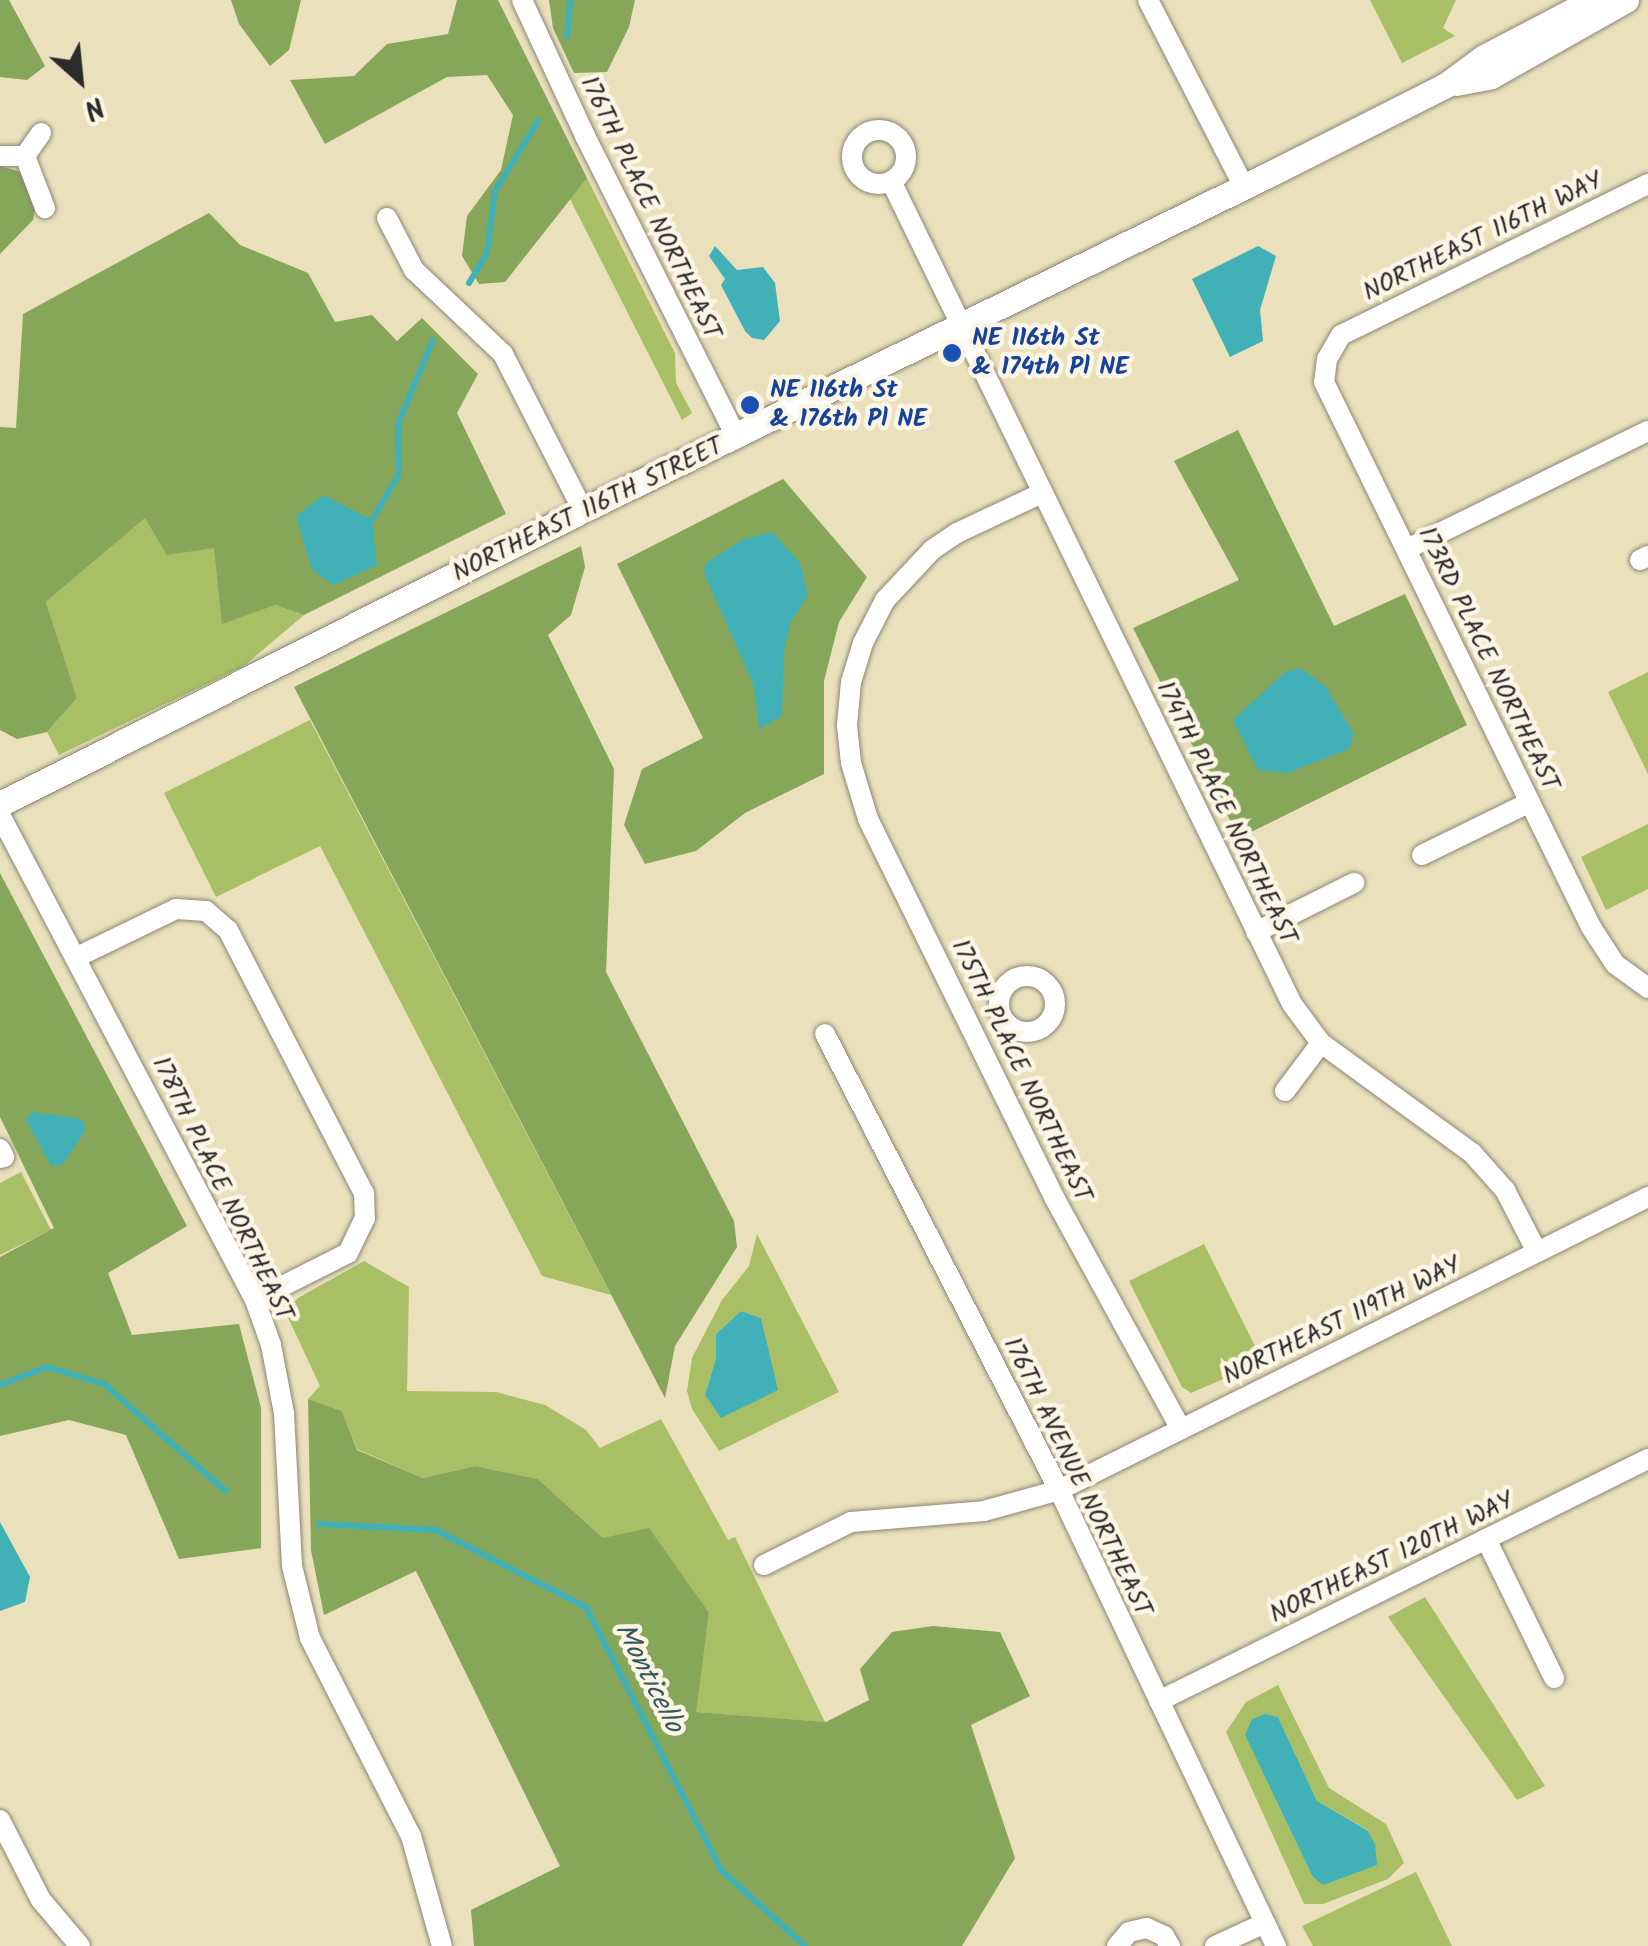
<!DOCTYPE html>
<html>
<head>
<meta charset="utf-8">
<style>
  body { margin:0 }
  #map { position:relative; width:1648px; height:1946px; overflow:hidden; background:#eae0bc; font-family:Kalam,sans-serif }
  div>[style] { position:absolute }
  .green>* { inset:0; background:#a8bf65 }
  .forest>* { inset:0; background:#86a65a }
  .water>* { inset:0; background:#41b1b7 }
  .stream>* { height:6px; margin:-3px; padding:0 3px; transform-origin:3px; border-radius:3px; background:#41b1b7 }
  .roads { filter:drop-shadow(0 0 2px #8a8674) drop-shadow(0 0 2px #8a8674) }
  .minor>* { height:20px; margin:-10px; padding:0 10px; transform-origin:10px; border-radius:10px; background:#fff }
  .minor>.ring { margin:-10px; padding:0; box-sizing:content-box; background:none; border:20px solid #fff; border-radius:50% }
  .tertiary>* { height:25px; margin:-12.5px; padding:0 12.5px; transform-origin:12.5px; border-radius:12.5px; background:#fff }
  .dots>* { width:28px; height:28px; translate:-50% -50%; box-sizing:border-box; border:5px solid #fcf5e5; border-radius:50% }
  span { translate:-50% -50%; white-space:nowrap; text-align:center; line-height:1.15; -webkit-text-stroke:9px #fcf5e5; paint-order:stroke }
  .street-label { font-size:25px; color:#2b2b2b }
  .transit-label { font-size:25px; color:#164399; font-weight:700 }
  .left { translate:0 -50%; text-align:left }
  .water-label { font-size:28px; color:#335a5c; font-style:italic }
  .north { position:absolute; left:30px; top:30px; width:100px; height:100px; -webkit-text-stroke:8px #fcf5e5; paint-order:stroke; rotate:153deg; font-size:28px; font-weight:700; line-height:40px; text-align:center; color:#2b2b2b }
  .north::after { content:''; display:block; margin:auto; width:35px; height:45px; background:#2b2b2b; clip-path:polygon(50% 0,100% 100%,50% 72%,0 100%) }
</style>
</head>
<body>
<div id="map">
  <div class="green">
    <div style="clip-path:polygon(1370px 0,1456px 0,1443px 28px,1455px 36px,1402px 63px)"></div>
    <div style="clip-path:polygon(587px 178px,675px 353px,676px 383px,692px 413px,682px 420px,570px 199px)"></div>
    <div style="clip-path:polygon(146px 517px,214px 547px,275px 605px,304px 615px,244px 666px,59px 755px,47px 732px,77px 698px,46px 602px)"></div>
    <div style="clip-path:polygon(1648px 672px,1648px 774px,1608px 692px)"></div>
    <div style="clip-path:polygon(310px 720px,611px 1295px,542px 1276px,320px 846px,216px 897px,164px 793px)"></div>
    <div style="clip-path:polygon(1648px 824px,1648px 889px,1606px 910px,1581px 857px)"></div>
    <div style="clip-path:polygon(21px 1172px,51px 1230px,0 1255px,0 1183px)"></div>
    <div style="clip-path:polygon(evenodd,757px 1234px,839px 1392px,719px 1451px,692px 1409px,687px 1391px,692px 1358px,722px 1300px,749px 1266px,757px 1234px,741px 1311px,761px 1318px,705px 1395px,716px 1358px,716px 1334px,741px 1311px)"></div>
    <div style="clip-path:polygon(1204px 1244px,1263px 1362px,1191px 1393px,1182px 1387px,1129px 1281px)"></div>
    <div style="clip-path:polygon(364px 1261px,409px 1287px,407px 1391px,496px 1392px,545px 1405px,586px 1430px,600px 1448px,661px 1419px,728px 1540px,735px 1537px,825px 1722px,695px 1712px,709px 1613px,603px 1538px,538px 1479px,475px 1466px,423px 1478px,357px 1449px,342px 1411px,308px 1399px,320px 1386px,285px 1311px,298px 1298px)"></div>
    <div style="clip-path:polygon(1425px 1597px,1545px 1786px,1517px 1800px,1388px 1617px)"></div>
    <div style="clip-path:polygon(evenodd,1278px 1685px,1329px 1788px,1386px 1824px,1404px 1863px,1388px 1879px,1323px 1904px,1304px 1904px,1226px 1732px,1246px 1702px,1278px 1685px,1278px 1717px,1317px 1801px,1368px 1830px,1313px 1877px,1278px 1717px)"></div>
    <div style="clip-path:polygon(1416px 1872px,1452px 1946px,1313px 1946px,1302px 1926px)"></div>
  </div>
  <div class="forest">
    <div style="clip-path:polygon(0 0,9px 0,45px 66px,27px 80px,0 77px)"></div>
    <div style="clip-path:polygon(231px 0,301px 0,289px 50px,270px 66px,239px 24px)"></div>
    <div style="clip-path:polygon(457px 0,498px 0,587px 178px,505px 282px,479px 284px,462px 256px,467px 216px,501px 170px,513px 115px,487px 75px,447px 77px,325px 144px,290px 80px,354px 76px,387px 44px,448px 34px)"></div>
    <div style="clip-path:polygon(549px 0,635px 0,629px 27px,607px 72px,574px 73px,553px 28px)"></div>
    <div style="clip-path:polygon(0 166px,18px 171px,28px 180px,36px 204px,33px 220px,0 254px)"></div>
    <div style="clip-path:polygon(209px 213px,240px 245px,308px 273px,335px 322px,372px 315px,397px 341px,422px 318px,478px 374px,457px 413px,506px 514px,304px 615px,275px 605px,222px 624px,214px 548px,167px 555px,145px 518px,46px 602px,77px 698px,47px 732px,17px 739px,0 730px,0 427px,16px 428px,23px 314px)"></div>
    <div style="clip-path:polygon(1238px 430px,1334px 626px,1405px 594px,1467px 725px,1239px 838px,1133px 628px,1239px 580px,1174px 461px)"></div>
    <div style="clip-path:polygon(783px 479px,867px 577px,839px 622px,824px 681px,824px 774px,745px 813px,696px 851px,645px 864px,624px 825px,642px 769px,703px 738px,617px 564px)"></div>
    <div style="clip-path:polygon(581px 546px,585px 567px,571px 615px,548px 635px,614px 769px,606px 972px,734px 1221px,737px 1247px,675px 1346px,665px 1398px,294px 687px)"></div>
    <div style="clip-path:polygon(0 873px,187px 1226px,108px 1273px,132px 1335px,239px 1324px,261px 1408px,261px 1548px,179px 1559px,126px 1435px,69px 1420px,0 1436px,0 1257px,54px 1228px,0 1117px)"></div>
    <div style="clip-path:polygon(308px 1399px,342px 1411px,357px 1450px,423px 1478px,475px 1466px,538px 1479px,603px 1538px,649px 1528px,709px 1613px,696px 1712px,826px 1722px,869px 1700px,860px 1669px,892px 1632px,933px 1626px,1000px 1632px,1030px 1696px,971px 1725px,1015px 1858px,962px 1946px,474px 1946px,471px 1910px,560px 1866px,416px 1571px,324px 1615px,311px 1550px)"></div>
  </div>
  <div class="water">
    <div style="clip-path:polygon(715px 246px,737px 270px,763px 267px,775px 283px,780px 321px,764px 340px,752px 338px,745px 331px,721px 285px,725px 279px,709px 256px)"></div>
    <div style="clip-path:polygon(1258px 246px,1276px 256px,1260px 310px,1263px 341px,1230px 357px,1192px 279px)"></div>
    <div style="clip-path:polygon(323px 495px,372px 520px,377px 565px,333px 585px,312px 570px,296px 516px)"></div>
    <div style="clip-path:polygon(772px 532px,800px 563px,808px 595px,790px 624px,784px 652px,782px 716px,759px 729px,754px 686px,704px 573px,706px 563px,744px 539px)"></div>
    <div style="clip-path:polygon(1300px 668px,1325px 686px,1354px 734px,1349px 749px,1287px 773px,1258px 770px,1233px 720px,1285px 672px)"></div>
    <div style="clip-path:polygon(32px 1112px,82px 1119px,86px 1129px,63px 1164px,51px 1166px,26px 1120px)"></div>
    <div style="clip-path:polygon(741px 1311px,761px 1318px,778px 1390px,721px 1418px,705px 1395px,716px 1358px,716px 1334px)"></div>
    <div style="clip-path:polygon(0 1522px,30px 1577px,25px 1602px,0 1611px)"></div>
    <div style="clip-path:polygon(1265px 1714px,1278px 1717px,1317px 1801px,1367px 1830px,1375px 1844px,1377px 1865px,1323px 1885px,1313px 1877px,1245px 1735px,1252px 1719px)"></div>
  </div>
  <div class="stream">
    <div style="left:567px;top:36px;width:36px;rotate:-85deg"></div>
    <div style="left:469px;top:283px;width:35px;rotate:-59deg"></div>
    <div style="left:487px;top:253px;width:63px;rotate:-82.6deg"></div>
    <div style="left:495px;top:191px;width:82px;rotate:-58.4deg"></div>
    <div style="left:372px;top:520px;width:53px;rotate:-59.6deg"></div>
    <div style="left:399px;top:474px;width:50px;rotate:-91.1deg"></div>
    <div style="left:398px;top:424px;width:91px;rotate:-67.4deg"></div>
    <div style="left:0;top:1385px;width:50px;rotate:-21deg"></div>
    <div style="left:47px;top:1367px;width:59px;rotate:16.6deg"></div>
    <div style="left:104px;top:1384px;width:162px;rotate:41.3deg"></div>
    <div style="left:319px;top:1524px;width:117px;rotate:2.9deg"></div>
    <div style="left:436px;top:1530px;width:169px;rotate:27.2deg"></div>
    <div style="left:586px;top:1607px;width:296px;rotate:62.8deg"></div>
    <div style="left:721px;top:1870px;width:113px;rotate:42.1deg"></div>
  </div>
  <div class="roads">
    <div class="minor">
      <div style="left:522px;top:0;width:150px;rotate:65.1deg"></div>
      <div style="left:585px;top:136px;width:336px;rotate:63.3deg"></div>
      <div style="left:1148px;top:0;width:210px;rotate:62.8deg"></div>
      <div class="ring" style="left:852px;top:130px;width:34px;height:34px"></div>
      <div style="left:0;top:156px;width:25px"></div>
      <div style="left:25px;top:156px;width:56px;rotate:69deg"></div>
      <div style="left:25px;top:156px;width:28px;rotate:-55deg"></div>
      <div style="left:891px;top:181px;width:915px;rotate:64.02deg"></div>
      <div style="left:1292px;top:1004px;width:49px;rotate:53.4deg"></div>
      <div style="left:1321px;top:1043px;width:187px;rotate:36.1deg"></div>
      <div style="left:1472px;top:1153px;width:50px;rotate:48.3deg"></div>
      <div style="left:1505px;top:1190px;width:70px;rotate:62.7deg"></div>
      <div style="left:1648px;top:184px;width:342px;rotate:153.8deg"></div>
      <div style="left:1341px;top:335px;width:28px;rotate:120deg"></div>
      <div style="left:1327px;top:359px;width:23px;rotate:97deg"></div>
      <div style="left:1324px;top:382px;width:607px;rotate:63.9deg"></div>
      <div style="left:1591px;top:927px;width:44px;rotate:57deg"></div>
      <div style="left:1615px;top:964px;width:41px;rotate:36deg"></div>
      <div style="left:387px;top:218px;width:59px;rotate:62.6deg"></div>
      <div style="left:414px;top:270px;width:122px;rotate:43.3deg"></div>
      <div style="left:503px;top:354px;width:175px;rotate:62.9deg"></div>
      <div style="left:1042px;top:493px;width:94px;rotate:154.8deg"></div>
      <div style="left:957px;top:533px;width:30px;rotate:146deg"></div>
      <div style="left:932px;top:550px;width:69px;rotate:133.2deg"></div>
      <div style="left:885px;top:600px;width:48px;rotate:117.1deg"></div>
      <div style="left:863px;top:643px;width:41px;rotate:107.1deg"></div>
      <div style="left:851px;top:682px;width:43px;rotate:95.3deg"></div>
      <div style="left:847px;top:725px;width:38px;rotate:84deg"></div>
      <div style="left:851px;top:763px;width:59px;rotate:73.1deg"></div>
      <div style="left:868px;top:819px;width:424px;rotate:63.8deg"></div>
      <div style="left:1055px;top:1199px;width:262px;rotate:61.3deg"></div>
      <div style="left:1407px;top:549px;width:268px;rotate:-26.1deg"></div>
      <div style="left:1640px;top:560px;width:9px;rotate:-27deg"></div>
      <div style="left:0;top:815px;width:548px;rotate:62.27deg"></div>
      <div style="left:255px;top:1300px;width:48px;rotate:70.4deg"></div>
      <div style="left:271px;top:1345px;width:69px;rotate:79.2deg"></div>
      <div style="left:284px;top:1413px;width:153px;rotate:87deg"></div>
      <div style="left:292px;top:1566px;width:74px;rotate:76deg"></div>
      <div style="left:310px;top:1638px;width:222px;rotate:63deg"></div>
      <div style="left:411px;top:1836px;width:114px;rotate:74.3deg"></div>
      <div style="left:1422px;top:855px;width:120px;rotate:-26.1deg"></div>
      <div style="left:1256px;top:932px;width:110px;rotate:-26.6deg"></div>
      <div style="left:77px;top:957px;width:110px;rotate:-25.9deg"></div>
      <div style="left:176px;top:909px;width:30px;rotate:4deg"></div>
      <div style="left:206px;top:911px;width:29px;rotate:41deg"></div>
      <div style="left:228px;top:930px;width:296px;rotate:62.7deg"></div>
      <div style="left:364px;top:1193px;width:25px;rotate:88deg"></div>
      <div style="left:365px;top:1218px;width:39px;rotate:116deg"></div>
      <div style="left:348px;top:1253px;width:104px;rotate:153.2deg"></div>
      <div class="ring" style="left:999px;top:976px;width:36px;height:36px"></div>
      <div style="left:825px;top:1034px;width:513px;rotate:62.84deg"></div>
      <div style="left:1059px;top:1490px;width:505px;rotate:64.55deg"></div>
      <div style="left:1285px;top:1091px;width:60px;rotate:-53.1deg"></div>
      <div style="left:0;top:1149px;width:9px;rotate:63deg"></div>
      <div style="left:4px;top:1157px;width:4px;rotate:166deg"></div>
      <div style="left:1486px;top:1539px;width:155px;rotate:63.9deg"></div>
      <div style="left:764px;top:1565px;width:97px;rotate:-26.3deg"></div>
      <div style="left:851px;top:1522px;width:133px;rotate:-4.7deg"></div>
      <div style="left:984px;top:1511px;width:78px;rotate:-15.6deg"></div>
      <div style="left:1059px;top:1490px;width:658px;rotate:-26.45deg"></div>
      <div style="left:1159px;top:1701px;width:546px;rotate:-26.33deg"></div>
      <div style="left:0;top:1820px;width:90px;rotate:62.9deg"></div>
      <div style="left:41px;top:1900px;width:60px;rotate:49.7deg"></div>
      <div style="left:1117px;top:1946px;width:18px;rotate:-49deg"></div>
      <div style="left:1129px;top:1932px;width:18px;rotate:-13deg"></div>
      <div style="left:1147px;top:1928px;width:19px;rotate:25deg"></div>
      <div style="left:1164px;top:1936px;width:12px;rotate:59deg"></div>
      <div style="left:1215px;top:1946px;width:55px;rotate:-24.7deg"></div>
    </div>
    <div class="tertiary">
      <div style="left:1456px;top:83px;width:36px;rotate:-11deg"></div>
      <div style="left:1491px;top:76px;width:155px;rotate:-29.4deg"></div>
      <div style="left:0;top:804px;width:653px;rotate:-26.76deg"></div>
      <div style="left:583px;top:510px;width:760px;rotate:-26.06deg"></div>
      <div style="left:1266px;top:176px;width:202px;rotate:-26.8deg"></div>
      <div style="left:1446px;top:85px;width:47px;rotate:-36.4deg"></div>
      <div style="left:1484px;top:57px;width:123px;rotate:-27.6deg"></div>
    </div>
  </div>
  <div class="dots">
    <div style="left:952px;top:353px;background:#1a4fb4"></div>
    <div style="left:750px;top:405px;background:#1a4fb4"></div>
  </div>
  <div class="street-label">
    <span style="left:650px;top:208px;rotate:64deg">176TH PLACE NORTHEAST</span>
    <span style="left:1483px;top:237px;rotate:-26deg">NORTHEAST 116TH WAY</span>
    <span style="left:588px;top:510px;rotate:-26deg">NORTHEAST 116TH STREET</span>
    <span style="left:1488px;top:659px;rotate:64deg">173RD PLACE NORTHEAST</span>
    <span style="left:1226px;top:813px;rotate:64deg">174TH PLACE NORTHEAST</span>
    <span style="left:1021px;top:1071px;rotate:64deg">175TH PLACE NORTHEAST</span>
    <span style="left:222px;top:1189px;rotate:64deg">178TH PLACE NORTHEAST</span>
    <span style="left:1342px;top:1321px;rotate:-26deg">NORTHEAST 119TH WAY</span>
    <span style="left:1077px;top:1477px;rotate:64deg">176TH AVENUE NORTHEAST</span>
    <span style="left:1392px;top:1558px;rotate:-26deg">NORTHEAST 120TH WAY</span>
  </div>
  <div class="transit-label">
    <span class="left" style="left:972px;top:353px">NE 116th St<br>&amp; 174th Pl NE</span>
    <span class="left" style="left:770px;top:405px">NE 116th St<br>&amp; 176th Pl NE</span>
  </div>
  <div class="water-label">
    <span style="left:648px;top:1678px;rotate:63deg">Monticello</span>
  </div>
  <div class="north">N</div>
</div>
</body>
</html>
